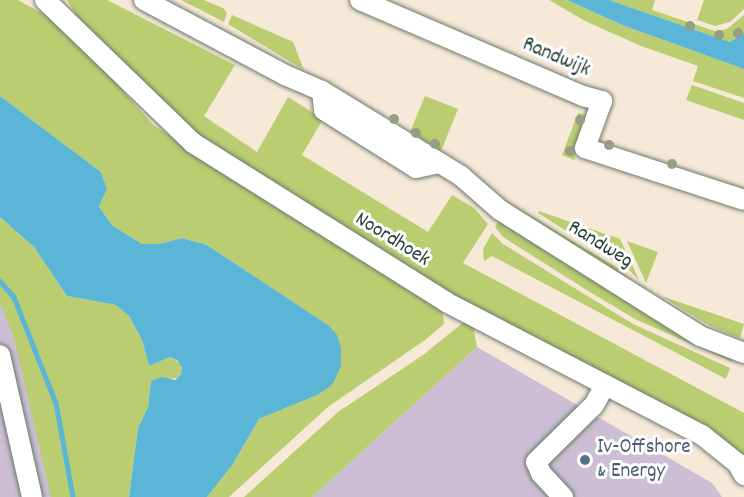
<!DOCTYPE html>
<html>
<head>
<meta charset="utf-8">
<style>
  body { margin:0 }
  #map { position:relative; width:744px; height:497px; overflow:hidden; background:#f7e9d7; font-family:Dekko,sans-serif }
  div>[style] { position:absolute }
  .industrial>* { inset:0; background:#ccbed4 }
  .green>* { inset:0; background:#bace71 }
  .water>* { inset:0; background:#5ab5d7 }
  .stream>* { height:4.5px; margin:-2.25px; padding:0 2.25px; transform-origin:2.25px; border-radius:2.25px; background:#5ab5d7 }
  .roads { filter:drop-shadow(0 0 2px #6b796d) drop-shadow(0 0 2px #6b796d) }
  .minor>* { height:20px; margin:-10px; padding:0 10px; transform-origin:10px; border-radius:10px; background:#fff }
  .trees>* { width:10px; height:10px; margin:-5px; border-radius:50%; background:#969e86 }
  .dots>* { width:16px; height:16px; translate:-50% -50%; box-sizing:border-box; border:3px solid #fff; border-radius:50% }
  span { translate:-50% -50%; white-space:nowrap; text-align:center; line-height:1.15; -webkit-text-stroke:6px #fff; paint-order:stroke }
  .street-label { font-size:21px; color:#1f3d34 }
  .service-label { font-size:21px; color:#4e5e75 }
  .left { translate:0 -50%; text-align:left }
</style>
</head>
<body>
<div id="map">
  <div class="industrial">
    <div style="clip-path:polygon(0 292px,18px 335px,53px 497px,0 497px)"></div>
    <div style="clip-path:polygon(477px 347px,712px 483px,722px 497px,312px 497px)"></div>
  </div>
  <div class="green">
    <div style="clip-path:polygon(0 0,18px 0,45px 15px,95px 59px,153px 125px,442px 307px,444px 324px,425px 340px,328px 407px,229px 497px,207px 497px,233px 464px,259px 419px,317px 395px,328px 325px,207px 245px,182px 238px,159px 244px,142px 244px,113px 226px,99px 207px,107px 189px,101px 172px,0 96px)"></div>
    <div style="clip-path:polygon(67px 0,107px 0,235px 65px,204px 116px,257px 152px,288px 97px,323px 119px,302px 155px,428px 232px,452px 195px,474px 208px,488px 224px,463px 263px,744px 413px,744px 465px,391px 265px,239px 171px,162px 108px,86px 32px)"></div>
    <div style="clip-path:polygon(181px 0,204px 0,223px 8px,227px 13px,224px 22px)"></div>
    <div style="clip-path:polygon(549px 0,567px 0,622px 25px,744px 69px,744px 98px,693px 81px,698px 66px,641px 46px,585px 21px)"></div>
    <div style="clip-path:polygon(609px 0,655px 0,652px 10px,715px 31px,727px 29px,744px 15px,744px 33px,730px 42px)"></div>
    <div style="clip-path:polygon(704px 0,744px 0,744px 9px,730px 22px,715px 26px,697px 20px)"></div>
    <div style="clip-path:polygon(232px 15px,293px 42px,304px 70px,228px 24px)"></div>
    <div style="clip-path:polygon(692px 85px,744px 103px,744px 120px,686px 100px)"></div>
    <div style="clip-path:polygon(425px 96px,458px 109px,441px 151px,410px 132px)"></div>
    <div style="clip-path:polygon(578px 113px,590px 116px,574px 160px,562px 155px)"></div>
    <div style="clip-path:polygon(486px 189px,618px 268px,644px 293px)"></div>
    <div style="clip-path:polygon(539px 211px,620px 239px,639px 280px,630px 271px,538px 213px)"></div>
    <div style="clip-path:polygon(0 217px,34px 247px,67px 296px,116px 305px,129px 316px,142px 340px,149px 366px,170px 357px,181px 364px,182px 372px,177px 378px,151px 381px,148px 407px,138px 428px,129px 497px,51px 497px,14px 338px,0 303px)"></div>
    <div style="clip-path:polygon(500px 218px,733px 357px,732px 362px,635px 319px,593px 294px,503px 237px,495px 227px)"></div>
    <div style="clip-path:polygon(492px 233px,503px 244px,633px 324px,730px 368px,726px 379px,492px 256px,484px 261px,483px 249px)"></div>
    <div style="clip-path:polygon(627px 241px,658px 252px,646px 283px)"></div>
    <div style="clip-path:polygon(661px 296px,744px 324px,740px 338px,710px 326px)"></div>
    <div style="clip-path:polygon(465px 321px,473px 325px,477px 347px,312px 497px,244px 497px,338px 412px,423px 355px)"></div>
  </div>
  <div class="water">
    <div style="clip-path:polygon(567px 0,609px 0,730px 42px,744px 33px,744px 69px,622px 25px)"></div>
    <div style="clip-path:polygon(0 96px,101px 172px,107px 189px,99px 207px,113px 226px,142px 244px,159px 244px,182px 238px,207px 245px,328px 325px,337px 335px,341px 348px,341px 366px,332px 385px,317px 395px,259px 419px,233px 464px,207px 497px,129px 497px,138px 428px,148px 407px,151px 381px,162px 377px,175px 380px,181px 374px,182px 368px,178px 361px,170px 357px,149px 366px,142px 340px,129px 316px,116px 305px,67px 296px,34px 247px,0 217px)"></div>
  </div>
  <div class="stream">
    <div style="left:0;top:281px;width:21px;rotate:49deg"></div>
    <div style="left:14px;top:297px;width:114px;rotate:68.4deg"></div>
    <div style="left:56px;top:403px;width:96px;rotate:79.7deg"></div>
  </div>
  <div class="roads">
    <div class="minor">
      <div style="left:45px;top:0;width:206px;rotate:44deg"></div>
      <div style="left:193px;top:143px;width:299px;rotate:32.1deg"></div>
      <div style="left:446px;top:302px;width:288px;rotate:27.5deg"></div>
      <div style="left:702px;top:435px;width:45px;rotate:38.7deg"></div>
      <div style="left:737px;top:463px;width:14px;rotate:60deg"></div>
      <div style="left:144px;top:0;width:160px;rotate:28deg"></div>
      <div style="left:285px;top:75px;width:40px;rotate:23.4deg"></div>
      <div style="left:322px;top:91px;width:163px;rotate:31.4deg"></div>
      <div style="left:461px;top:176px;width:52px;rotate:41.1deg"></div>
      <div style="left:500px;top:210px;width:236px;rotate:32.2deg"></div>
      <div style="left:700px;top:336px;width:47px;rotate:21.1deg"></div>
      <div style="left:360px;top:0;width:243px;rotate:23.3deg"></div>
      <div style="left:583px;top:96px;width:20px;rotate:15deg"></div>
      <div style="left:602px;top:101px;width:50px;rotate:109.9deg"></div>
      <div style="left:585px;top:148px;width:167px;rotate:18.1deg"></div>
      <div style="left:322px;top:91px;width:19px;rotate:84deg"></div>
      <div style="left:324px;top:110px;width:109px;rotate:32.2deg"></div>
      <div style="left:416px;top:168px;width:24px;rotate:-12deg"></div>
      <div style="left:0;top:355px;width:146px;rotate:77.3deg"></div>
      <div style="left:563px;top:497px;width:33px;rotate:-133deg"></div>
      <div style="left:541px;top:473px;width:12px;rotate:-114deg"></div>
      <div style="left:536px;top:462px;width:81px;rotate:-44.5deg"></div>
      <div style="left:594px;top:405px;width:23px;rotate:-61deg"></div>
    </div>
  </div>
  <div class="trees">
    <div style="left:690px;top:26px"></div>
    <div style="left:738px;top:33px"></div>
    <div style="left:719px;top:35px"></div>
    <div style="left:394px;top:119px"></div>
    <div style="left:580px;top:120px"></div>
    <div style="left:416px;top:133px"></div>
    <div style="left:435px;top:144px"></div>
    <div style="left:609px;top:145px"></div>
    <div style="left:570px;top:151px"></div>
    <div style="left:672px;top:164px"></div>
    <div style="left:626px;top:262px"></div>
  </div>
  <div class="dots">
    <div style="left:585px;top:460px;background:#5c6f8a"></div>
  </div>
  <div class="street-label">
    <span style="left:556px;top:58px;rotate:23deg">Randwijk</span>
    <span style="left:392px;top:240px;rotate:32deg">Noordhoek</span>
    <span style="left:600px;top:245px;rotate:32deg">Randweg</span>
  </div>
  <div class="service-label">
    <span class="left" style="left:597px;top:460px">Iv-Offshore<br>&amp; Energy</span>
  </div>
</div>
</body>
</html>
